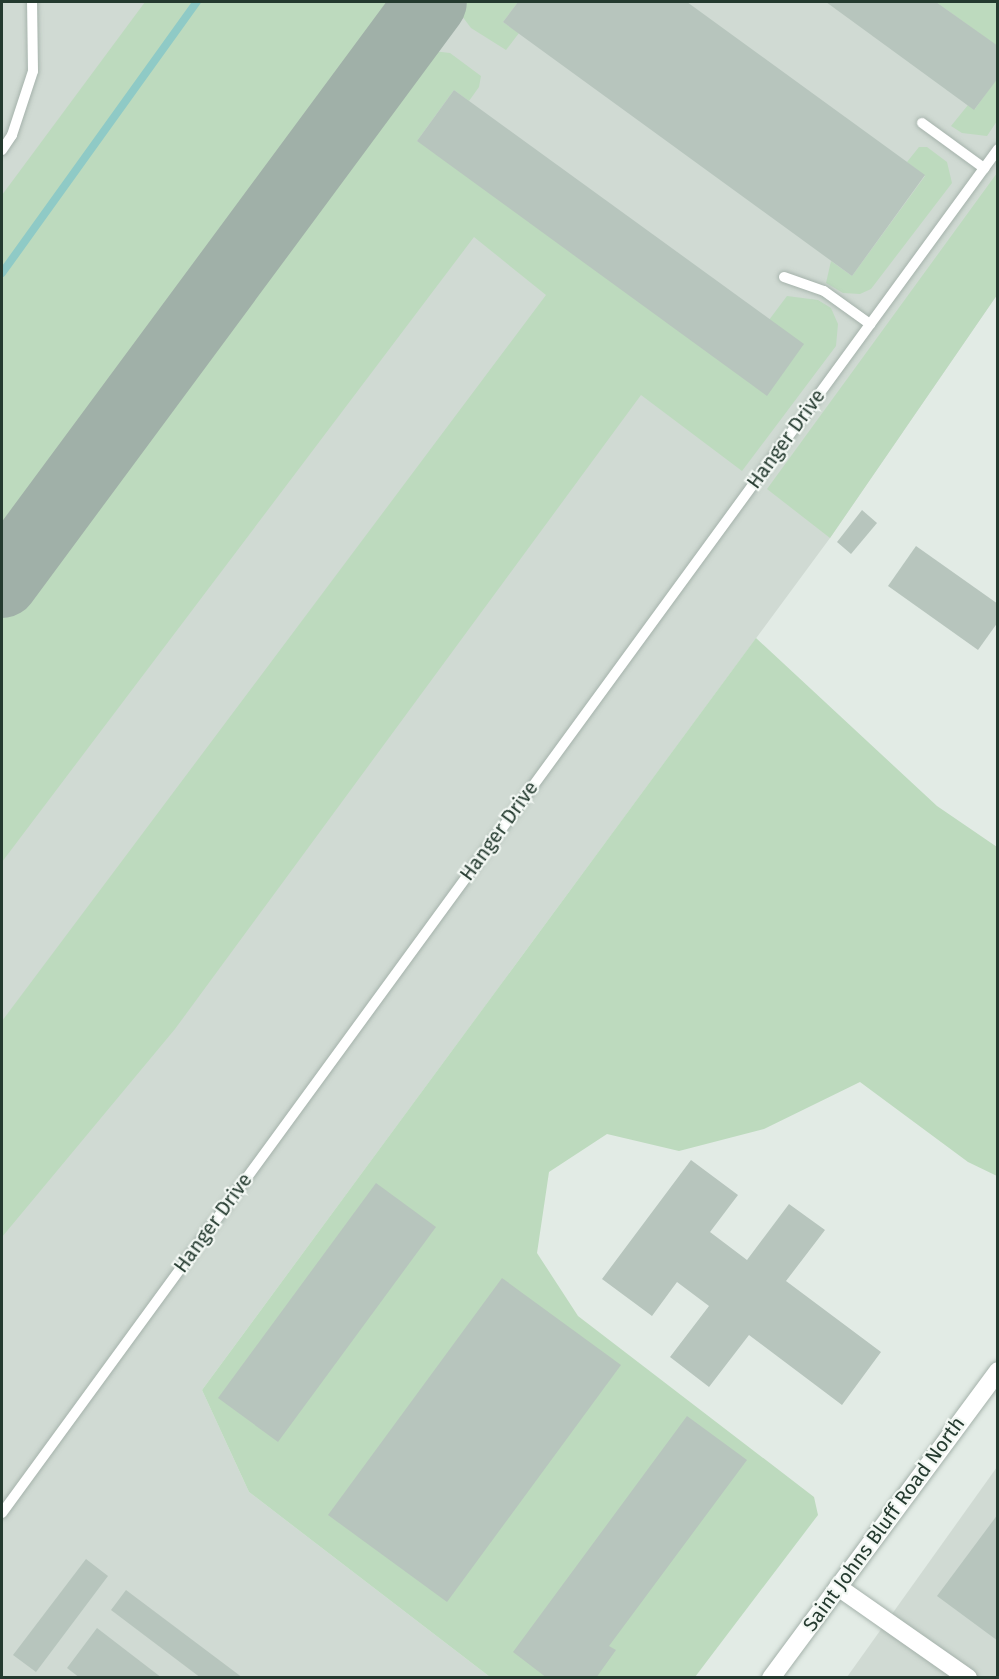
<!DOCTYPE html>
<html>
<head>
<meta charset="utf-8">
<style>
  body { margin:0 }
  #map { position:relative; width:999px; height:1679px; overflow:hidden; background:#e2ebe5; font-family:"Fira Sans",sans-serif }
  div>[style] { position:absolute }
  .built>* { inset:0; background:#d0dad3 }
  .green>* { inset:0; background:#bddabe }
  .stream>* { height:8px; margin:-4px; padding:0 4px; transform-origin:4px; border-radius:4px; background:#8fcac6 }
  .taxiway>* { height:72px; margin:-36px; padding:0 36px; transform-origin:36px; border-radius:36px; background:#a0b0a8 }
  .building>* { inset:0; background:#b7c5bd }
  .roads { filter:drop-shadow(0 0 2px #a5b2ab) drop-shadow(0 0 2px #a5b2ab) }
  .lane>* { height:10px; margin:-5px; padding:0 5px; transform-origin:5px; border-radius:5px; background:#fff }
  .street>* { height:18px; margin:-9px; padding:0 9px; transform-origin:9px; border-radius:9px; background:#fff }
  .secondary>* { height:18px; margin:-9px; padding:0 9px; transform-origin:9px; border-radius:9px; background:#fff }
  span { translate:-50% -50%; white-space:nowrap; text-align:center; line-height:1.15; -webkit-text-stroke:4.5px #f2f7f3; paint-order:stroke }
  .street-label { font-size:20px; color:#243a2f }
  .frame { position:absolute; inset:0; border:3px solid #243a2f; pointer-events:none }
</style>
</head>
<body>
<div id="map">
  <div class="built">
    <div style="clip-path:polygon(2px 2px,997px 2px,997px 295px,830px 538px,202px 1390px,249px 1492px,490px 1677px,2px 1678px)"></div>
    <div style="clip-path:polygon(997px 1467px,997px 1677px,847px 1677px)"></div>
  </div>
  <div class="green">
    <div style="clip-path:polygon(145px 2px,404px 2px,2px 540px,2px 195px)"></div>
    <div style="clip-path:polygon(462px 2px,518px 2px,503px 22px,519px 33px,506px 50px,471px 28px,462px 16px)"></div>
    <div style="clip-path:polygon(936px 2px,997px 2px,997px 46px)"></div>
    <div style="clip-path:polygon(433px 51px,450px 53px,481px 76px,479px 87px,469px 101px,454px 90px,417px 141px,769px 320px,787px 296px,818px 300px,831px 308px,838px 324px,836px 346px,742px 471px,641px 395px,175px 1029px,2px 1237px,2px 1021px,546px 295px,474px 237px,2px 862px,2px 610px,412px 60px)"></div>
    <div style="clip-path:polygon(997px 78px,997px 121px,987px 136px,962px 133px,951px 126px,968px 105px,975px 109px)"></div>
    <div style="clip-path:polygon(919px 147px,927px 147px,947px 162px,952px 183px,871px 289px,860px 294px,843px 293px,826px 283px,831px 261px,852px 276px,925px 176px,907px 162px)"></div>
    <div style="clip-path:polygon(997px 173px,997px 295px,830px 538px,767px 489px)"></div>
    <div style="clip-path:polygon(756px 638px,937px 806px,997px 847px,997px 1176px,968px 1162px,860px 1082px,764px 1129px,679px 1151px,607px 1134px,549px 1172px,537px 1253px,578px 1316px,814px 1497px,818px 1515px,695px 1677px,490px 1677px,249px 1492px,202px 1390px)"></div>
  </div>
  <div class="stream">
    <div style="left:2px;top:273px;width:334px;rotate:-54.3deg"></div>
  </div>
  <div class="taxiway">
    <div style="left:2px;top:582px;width:721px;rotate:-53.51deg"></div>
  </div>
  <div class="building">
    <div style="clip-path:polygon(518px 2px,687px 2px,925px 175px,852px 276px,503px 22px)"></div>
    <div style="clip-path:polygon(826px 2px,936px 2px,998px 46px,998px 78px,974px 110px)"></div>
    <div style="clip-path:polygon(454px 90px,804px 344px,767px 396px,417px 141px)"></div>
    <div style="clip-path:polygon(862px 510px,877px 523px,851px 554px,837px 542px)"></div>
    <div style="clip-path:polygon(916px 546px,998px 604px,998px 622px,978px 650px,888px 586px)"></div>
    <div style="clip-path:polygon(691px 1160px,738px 1195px,710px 1232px,747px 1260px,789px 1204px,825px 1230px,786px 1281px,881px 1352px,842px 1405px,749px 1335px,709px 1387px,670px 1357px,709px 1306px,677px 1282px,652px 1316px,602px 1279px)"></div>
    <div style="clip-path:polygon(376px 1183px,436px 1227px,278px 1442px,218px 1398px)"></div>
    <div style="clip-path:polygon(502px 1278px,621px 1365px,447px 1602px,328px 1515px)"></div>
    <div style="clip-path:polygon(687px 1416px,747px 1460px,609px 1646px,616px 1650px,596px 1678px,547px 1678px,513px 1652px)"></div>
    <div style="clip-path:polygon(998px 1514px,998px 1641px,937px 1596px)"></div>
    <div style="clip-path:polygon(86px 1559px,108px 1576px,36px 1672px,13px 1655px)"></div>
    <div style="clip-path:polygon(126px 1590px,243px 1678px,201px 1678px,111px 1610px)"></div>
    <div style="clip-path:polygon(97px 1628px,162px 1678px,80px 1678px,67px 1668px)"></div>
  </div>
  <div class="roads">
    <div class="lane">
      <div style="left:922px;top:123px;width:77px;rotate:36deg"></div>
      <div style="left:2px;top:150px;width:18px;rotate:-56deg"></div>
      <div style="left:12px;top:135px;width:67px;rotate:-71.8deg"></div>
      <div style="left:33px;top:71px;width:69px;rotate:-90.8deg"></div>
      <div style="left:784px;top:277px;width:42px;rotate:19.3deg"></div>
      <div style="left:824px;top:291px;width:57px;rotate:35.7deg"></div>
      <div style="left:2px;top:1513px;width:1689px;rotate:-53.86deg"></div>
    </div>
    <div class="street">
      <div style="left:838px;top:1587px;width:159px;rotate:35deg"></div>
    </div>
    <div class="secondary">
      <div style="left:771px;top:1678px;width:382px;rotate:-53.5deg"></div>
    </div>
  </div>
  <div class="street-label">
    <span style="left:786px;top:439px;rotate:-54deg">Hanger Drive</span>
    <span style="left:499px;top:831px;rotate:-54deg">Hanger Drive</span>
    <span style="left:213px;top:1223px;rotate:-54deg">Hanger Drive</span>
    <span style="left:884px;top:1524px;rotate:-54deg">Saint Johns Bluff Road North</span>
  </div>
  <div class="frame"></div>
</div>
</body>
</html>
